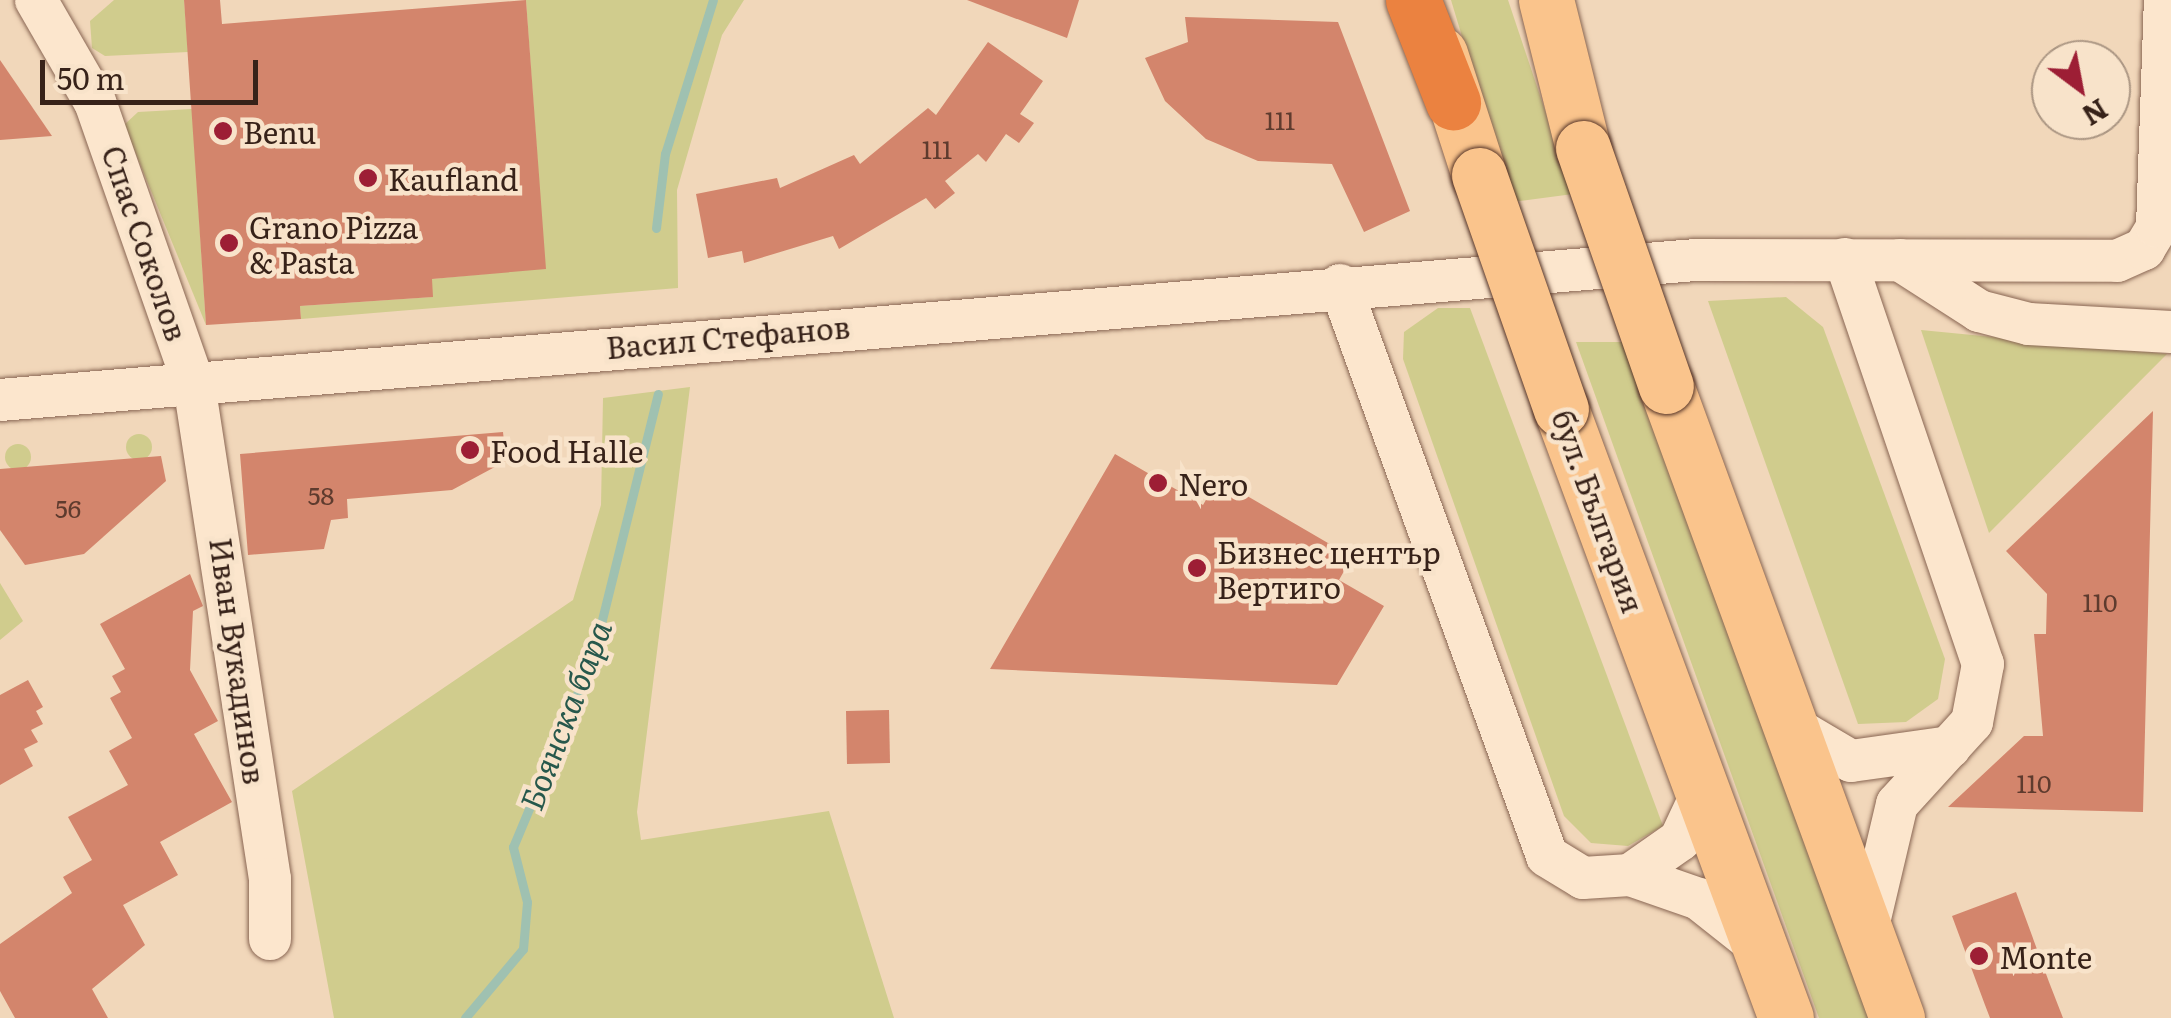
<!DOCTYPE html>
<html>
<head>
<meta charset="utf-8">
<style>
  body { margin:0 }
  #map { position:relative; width:2171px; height:1018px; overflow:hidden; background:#f1d7ba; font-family:Literata,serif }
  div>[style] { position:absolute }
  .green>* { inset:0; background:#d0cc8d }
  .round { border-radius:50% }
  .stream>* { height:9px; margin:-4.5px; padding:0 4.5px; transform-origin:4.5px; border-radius:4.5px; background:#9fc1b1 }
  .building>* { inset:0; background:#d3856c }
  .roads { filter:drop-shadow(0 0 2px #896653) drop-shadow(0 0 2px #896653) }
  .minor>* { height:42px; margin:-21px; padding:0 21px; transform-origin:21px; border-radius:21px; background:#fce6cd }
  .major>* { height:55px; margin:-27.5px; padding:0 27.5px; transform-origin:27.5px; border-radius:27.5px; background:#fac48c }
  .highway>* { height:55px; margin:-27.5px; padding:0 27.5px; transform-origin:27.5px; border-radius:27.5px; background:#eb8240 }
  .bridges { filter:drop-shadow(0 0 2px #563528) drop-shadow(0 0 2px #563528) }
  .major-bridge>* { height:55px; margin:-27.5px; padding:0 27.5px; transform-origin:27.5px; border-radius:27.5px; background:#fac48c }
  .dots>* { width:28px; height:28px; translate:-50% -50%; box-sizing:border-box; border:5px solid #f8e3ca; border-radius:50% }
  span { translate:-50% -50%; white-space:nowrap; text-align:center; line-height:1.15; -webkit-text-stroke:9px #f8e3ca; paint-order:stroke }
  .number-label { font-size:25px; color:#5e3b2e }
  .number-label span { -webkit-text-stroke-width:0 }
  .poi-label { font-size:30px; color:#372219 }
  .left { translate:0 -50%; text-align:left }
  .street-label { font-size:30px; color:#372219 }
  .water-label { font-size:32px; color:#27584c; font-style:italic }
  .north { position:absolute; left:2031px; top:40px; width:100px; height:100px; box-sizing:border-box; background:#f8e3ca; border:2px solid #ab9683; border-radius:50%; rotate:148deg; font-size:28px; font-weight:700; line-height:40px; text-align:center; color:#372219 }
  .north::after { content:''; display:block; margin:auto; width:35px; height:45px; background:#9d1e35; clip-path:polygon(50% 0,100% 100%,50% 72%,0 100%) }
  .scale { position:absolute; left:40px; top:60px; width:218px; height:45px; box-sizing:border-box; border:5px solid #372219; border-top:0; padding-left:12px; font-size:30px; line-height:35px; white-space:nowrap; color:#372219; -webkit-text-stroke:8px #f8e3ca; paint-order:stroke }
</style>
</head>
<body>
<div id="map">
  <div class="green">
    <div style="clip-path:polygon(114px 0,184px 0,188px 52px,105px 56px,92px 48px,90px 21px)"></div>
    <div style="clip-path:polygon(526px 0,744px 0,722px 35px,677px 190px,678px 288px,301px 319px,300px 306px,432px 297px,432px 279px,545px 268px)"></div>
    <div style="clip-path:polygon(1451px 0,1508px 0,1573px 194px,1512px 202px)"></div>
    <div style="clip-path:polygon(192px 109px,206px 325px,124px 125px,138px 112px)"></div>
    <div style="clip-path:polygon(1786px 297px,1823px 327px,1945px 659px,1938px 699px,1906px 722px,1858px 724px,1708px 301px)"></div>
    <div style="clip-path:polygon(1438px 308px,1470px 308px,1663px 826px,1628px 846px,1591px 843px,1564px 816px,1403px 359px,1404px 332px)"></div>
    <div style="clip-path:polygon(1921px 330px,2167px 354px,1989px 533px)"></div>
    <div style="clip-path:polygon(1576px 342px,1629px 342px,1873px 1018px,1819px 1018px)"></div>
    <div style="clip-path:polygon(690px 387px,637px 812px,641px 840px,829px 811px,894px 1018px,334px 1018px,292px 791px,573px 600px,601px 505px,603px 398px)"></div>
    <div class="round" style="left:126px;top:434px;width:26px;height:26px"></div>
    <div class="round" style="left:5px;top:444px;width:26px;height:26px"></div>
    <div style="clip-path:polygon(0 583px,23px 621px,0 640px)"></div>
  </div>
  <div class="stream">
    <div style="left:656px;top:228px;width:75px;rotate:-83.1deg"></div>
    <div style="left:665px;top:154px;width:161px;rotate:-72.7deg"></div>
    <div style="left:465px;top:1018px;width:90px;rotate:-50deg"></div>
    <div style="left:523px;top:949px;width:47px;rotate:-85.1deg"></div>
    <div style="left:527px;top:902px;width:57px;rotate:-104.3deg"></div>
    <div style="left:513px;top:847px;width:207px;rotate:-67.3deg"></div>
    <div style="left:593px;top:656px;width:270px;rotate:-76.1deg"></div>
  </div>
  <div class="building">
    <div style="clip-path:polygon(184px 0,220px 0,222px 24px,526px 0,546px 269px,432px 279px,433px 297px,300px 306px,301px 319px,206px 325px)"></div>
    <div style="clip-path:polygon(967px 0,1079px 0,1067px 38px)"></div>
    <div style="clip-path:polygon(1185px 17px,1338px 22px,1410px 211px,1364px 232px,1332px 164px,1258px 161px,1206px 139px,1165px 101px,1145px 58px,1188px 42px)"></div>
    <div style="clip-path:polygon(988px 42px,1043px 81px,1020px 114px,1034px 123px,1019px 143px,1006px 134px,986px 162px,978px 154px,945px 181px,955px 193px,935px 209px,926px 198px,839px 249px,833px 236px,744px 263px,742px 251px,708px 258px,696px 194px,777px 178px,780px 188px,854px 155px,860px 164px,928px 108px,936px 115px)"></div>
    <div style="clip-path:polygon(0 60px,52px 136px,0 140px)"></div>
    <div style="clip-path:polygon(2153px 411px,2143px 812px,1948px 807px,2024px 736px,2043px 736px,2034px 634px,2046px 634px,2047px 594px,2006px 551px)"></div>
    <div style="clip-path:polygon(503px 432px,506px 461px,452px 490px,347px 499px,348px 518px,331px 520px,324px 549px,248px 555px,240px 454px)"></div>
    <div style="clip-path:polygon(1115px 454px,1203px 505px,1218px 479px,1352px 557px,1339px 580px,1384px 606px,1337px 685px,990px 669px)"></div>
    <div style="clip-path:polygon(161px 456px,166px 481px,84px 554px,25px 565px,0 530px,0 469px)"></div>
    <div style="clip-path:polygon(190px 574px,203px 606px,193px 611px,190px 670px,218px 721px,194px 734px,232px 802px,160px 842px,178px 875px,123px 905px,145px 945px,92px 989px,108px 1018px,15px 1018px,0 991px,0 944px,72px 893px,63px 877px,92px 860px,68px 817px,128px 785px,109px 751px,132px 738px,110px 698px,121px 692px,112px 676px,125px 669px,100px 624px)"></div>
    <div style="clip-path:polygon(28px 680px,43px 707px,36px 711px,43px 724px,31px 730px,38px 742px,24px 749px,33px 766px,0 785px,0 695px)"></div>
    <div style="clip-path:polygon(889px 710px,890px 763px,847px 764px,846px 711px)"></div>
    <div style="clip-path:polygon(2016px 892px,2049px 982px,2063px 1018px,1990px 1018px,1985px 1005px,1952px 916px)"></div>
  </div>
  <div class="roads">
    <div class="minor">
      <div style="left:36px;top:0;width:118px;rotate:60deg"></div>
      <div style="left:95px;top:102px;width:299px;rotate:70.7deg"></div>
      <div style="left:194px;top:384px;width:501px;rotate:81.27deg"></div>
      <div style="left:270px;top:879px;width:60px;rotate:90deg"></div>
      <div style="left:1845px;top:259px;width:428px;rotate:71.2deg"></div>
      <div style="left:1983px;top:664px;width:59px;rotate:100.7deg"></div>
      <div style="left:1972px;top:722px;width:111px;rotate:132.4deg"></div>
      <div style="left:1897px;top:804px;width:130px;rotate:103.3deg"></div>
      <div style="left:1900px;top:260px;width:94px;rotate:32.8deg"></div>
      <div style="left:1979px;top:311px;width:52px;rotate:14.6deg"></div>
      <div style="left:2029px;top:324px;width:142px;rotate:3.2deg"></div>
      <div style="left:1340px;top:285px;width:607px;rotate:70.07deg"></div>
      <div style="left:1547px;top:856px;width:42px;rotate:31.4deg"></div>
      <div style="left:1583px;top:878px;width:47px;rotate:-3.7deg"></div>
      <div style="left:1630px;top:875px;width:61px;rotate:-35deg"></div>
      <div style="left:1680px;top:840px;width:52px;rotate:-64.9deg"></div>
      <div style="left:0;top:400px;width:1701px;rotate:-4.72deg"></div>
      <div style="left:1695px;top:260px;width:422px;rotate:0.1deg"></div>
      <div style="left:2117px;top:261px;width:30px;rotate:-24deg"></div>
      <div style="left:2144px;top:249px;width:26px;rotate:-59deg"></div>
      <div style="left:2157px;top:227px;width:227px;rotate:-88deg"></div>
      <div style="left:1795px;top:728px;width:65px;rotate:30.5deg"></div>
      <div style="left:1851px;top:761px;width:100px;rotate:-8deg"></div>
      <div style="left:1630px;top:875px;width:73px;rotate:19.2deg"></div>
      <div style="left:1699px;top:899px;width:75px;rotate:38.5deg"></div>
    </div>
    <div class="major">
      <div style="left:1546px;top:0;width:153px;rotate:76deg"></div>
      <div style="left:1440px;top:54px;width:127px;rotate:72.1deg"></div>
      <div style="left:1666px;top:386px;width:673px;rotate:69.92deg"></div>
      <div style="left:1561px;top:409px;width:649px;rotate:69.72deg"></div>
    </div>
    <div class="highway">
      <div style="left:1413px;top:0;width:110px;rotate:68.6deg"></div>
    </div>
  </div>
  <div class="bridges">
    <div class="major-bridge">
      <div style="left:1583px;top:148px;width:252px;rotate:70.8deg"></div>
      <div style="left:1479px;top:175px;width:248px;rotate:70.7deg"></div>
    </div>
  </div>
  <div class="dots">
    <div style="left:223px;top:131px;background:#9d1e35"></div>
    <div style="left:368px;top:178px;background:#9d1e35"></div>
    <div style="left:229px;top:243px;background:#9d1e35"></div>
    <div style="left:470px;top:450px;background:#9d1e35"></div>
    <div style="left:1158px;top:483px;background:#9d1e35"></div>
    <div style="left:1197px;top:568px;background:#9d1e35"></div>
    <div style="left:1979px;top:956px;background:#9d1e35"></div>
  </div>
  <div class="number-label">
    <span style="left:1280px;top:120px">111</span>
    <span style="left:937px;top:149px">111</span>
    <span style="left:321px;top:495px">58</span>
    <span style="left:68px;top:508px">56</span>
    <span style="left:2100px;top:602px">110</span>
    <span style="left:2034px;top:783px">110</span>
  </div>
  <div class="poi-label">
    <span class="left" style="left:243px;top:131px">Benu</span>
    <span class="left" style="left:388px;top:178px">Kaufland</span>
    <span class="left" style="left:249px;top:243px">Grano Pizza<br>&amp; Pasta</span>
    <span class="left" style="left:490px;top:450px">Food Halle</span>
    <span class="left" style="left:1178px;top:483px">Nero</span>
    <span class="left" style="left:1217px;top:568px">Бизнес център<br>Вертиго</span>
    <span class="left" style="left:1999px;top:956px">Monte</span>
  </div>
  <div class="street-label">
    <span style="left:146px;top:243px;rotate:71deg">Спас Соколов</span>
    <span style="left:728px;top:336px;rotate:-5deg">Васил Стефанов</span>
    <span style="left:1599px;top:511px;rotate:70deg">бул. България</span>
    <span style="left:239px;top:661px;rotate:82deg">Иван Вукадинов</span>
  </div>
  <div class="water-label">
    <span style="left:564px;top:715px;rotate:-69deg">Боянска бара</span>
  </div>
  <div class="north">N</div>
  <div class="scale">50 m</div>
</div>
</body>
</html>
